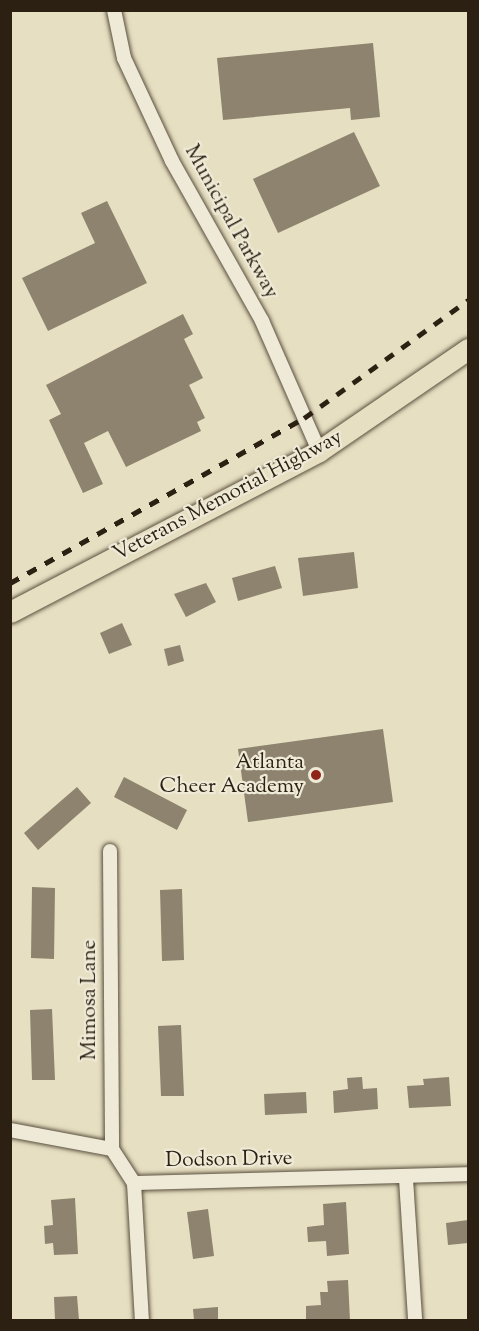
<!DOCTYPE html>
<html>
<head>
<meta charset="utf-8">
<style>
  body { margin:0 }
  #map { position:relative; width:479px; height:1331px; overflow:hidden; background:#e7dfc2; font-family:"Sorts Mill Goudy",serif }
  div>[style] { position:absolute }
  .building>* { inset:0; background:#8d836e }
  .roads { filter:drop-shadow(0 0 2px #5a503e) drop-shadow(0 0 2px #5a503e) }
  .street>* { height:14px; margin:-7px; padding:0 7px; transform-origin:7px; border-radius:7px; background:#efead7 }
  .primary>* { height:21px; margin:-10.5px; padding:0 10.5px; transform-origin:10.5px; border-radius:10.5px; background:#e7dfc2 }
  .rail>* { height:4.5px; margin-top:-2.25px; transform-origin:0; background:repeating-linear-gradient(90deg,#2b2012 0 10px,transparent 0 20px) }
  .dots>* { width:16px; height:16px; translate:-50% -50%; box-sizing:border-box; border:3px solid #efead7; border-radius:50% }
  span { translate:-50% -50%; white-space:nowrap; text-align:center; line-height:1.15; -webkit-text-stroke:4.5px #efead7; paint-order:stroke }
  .street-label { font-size:21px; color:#2b2012 }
  .poi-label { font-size:21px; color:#2b2012 }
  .right { translate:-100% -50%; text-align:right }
  .frame { position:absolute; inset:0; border:12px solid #2b2012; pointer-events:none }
</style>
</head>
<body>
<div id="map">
  <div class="building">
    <div style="clip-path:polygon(373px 43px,380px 117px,351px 120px,350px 108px,223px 120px,217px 58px)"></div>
    <div style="clip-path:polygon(354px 132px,380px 186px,278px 233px,253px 179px)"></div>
    <div style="clip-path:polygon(107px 201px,147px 283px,48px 331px,22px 278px,95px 243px,81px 213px)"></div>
    <div style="clip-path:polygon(183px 314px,193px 334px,184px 339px,203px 378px,189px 385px,205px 418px,197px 422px,201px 431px,126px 467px,108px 431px,84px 443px,103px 484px,83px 493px,49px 420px,61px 414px,46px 385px)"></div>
    <div style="clip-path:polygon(354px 552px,358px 588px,303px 596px,298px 558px)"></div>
    <div style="clip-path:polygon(275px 566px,282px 588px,238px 601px,232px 578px)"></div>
    <div style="clip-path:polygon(206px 583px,216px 602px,186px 617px,174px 594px)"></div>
    <div style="clip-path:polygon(122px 623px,132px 645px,109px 654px,100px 633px)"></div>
    <div style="clip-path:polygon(180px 645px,184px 661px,168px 666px,164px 649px)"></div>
    <div style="clip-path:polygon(383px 729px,393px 802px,248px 822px,238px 749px)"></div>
    <div style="clip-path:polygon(124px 777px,187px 810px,177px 830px,114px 797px)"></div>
    <div style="clip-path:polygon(77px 787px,91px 803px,38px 850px,24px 833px)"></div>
    <div style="clip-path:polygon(32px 887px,55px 888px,54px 959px,31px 958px)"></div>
    <div style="clip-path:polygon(182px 889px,184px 960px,162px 961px,160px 890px)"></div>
    <div style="clip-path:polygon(52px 1009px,55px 1080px,32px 1080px,30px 1010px)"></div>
    <div style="clip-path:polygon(181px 1025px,184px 1096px,161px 1096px,158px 1026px)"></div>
    <div style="clip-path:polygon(362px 1077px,363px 1089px,377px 1088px,378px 1109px,334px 1113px,333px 1091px,348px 1089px,347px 1078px)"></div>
    <div style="clip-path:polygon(449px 1077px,451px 1106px,409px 1108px,407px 1086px,424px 1085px,423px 1079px)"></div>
    <div style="clip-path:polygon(306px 1092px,307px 1113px,265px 1115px,264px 1094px)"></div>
    <div style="clip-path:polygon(75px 1198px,78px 1254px,54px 1255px,53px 1243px,45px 1244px,44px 1226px,53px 1225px,51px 1200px)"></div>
    <div style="clip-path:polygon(346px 1202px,349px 1254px,327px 1256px,326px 1241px,308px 1242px,307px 1227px,324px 1225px,323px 1204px)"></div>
    <div style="clip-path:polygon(208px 1209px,214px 1256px,193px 1259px,187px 1212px)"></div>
    <div style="clip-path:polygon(468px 1220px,468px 1243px,448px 1245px,446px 1223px)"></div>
    <div style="clip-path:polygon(348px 1280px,350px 1320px,306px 1320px,306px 1306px,321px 1305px,320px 1292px,328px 1292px,327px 1281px)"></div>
    <div style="clip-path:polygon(77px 1296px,79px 1320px,55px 1320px,54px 1297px)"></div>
    <div style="clip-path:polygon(218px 1307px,218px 1320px,194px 1320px,193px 1309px)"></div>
  </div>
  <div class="roads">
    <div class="street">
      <div style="left:114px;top:10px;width:49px;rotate:78.2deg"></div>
      <div style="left:124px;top:58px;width:114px;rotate:65deg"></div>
      <div style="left:172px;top:161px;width:184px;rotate:60.6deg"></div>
      <div style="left:262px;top:321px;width:142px;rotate:66.3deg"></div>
      <div style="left:110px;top:851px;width:298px;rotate:89.6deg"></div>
      <div style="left:10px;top:1130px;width:104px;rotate:10.6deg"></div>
      <div style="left:112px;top:1149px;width:40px;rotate:57.1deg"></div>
      <div style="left:134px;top:1183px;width:334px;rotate:-1.5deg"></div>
      <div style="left:406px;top:1179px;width:141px;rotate:86.3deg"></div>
      <div style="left:134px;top:1183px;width:137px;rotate:86.7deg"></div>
    </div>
    <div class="primary">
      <div style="left:10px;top:612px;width:348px;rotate:-27.5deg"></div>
      <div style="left:319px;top:451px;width:181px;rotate:-34.4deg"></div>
    </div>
  </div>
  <div class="rail">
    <div style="left:10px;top:583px;width:337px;rotate:-29.3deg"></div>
    <div style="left:304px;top:418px;width:202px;rotate:-35.7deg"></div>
  </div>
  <div class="dots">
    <div style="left:316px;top:775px;background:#8f2418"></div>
  </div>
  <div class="street-label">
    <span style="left:231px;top:222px;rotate:61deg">Municipal Parkway</span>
    <span style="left:228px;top:496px;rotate:-28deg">Veterans Memorial Highway</span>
    <span style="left:90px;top:1000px;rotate:-90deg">Mimosa Lane</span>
    <span style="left:229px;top:1160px;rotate:-1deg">Dodson Drive</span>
  </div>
  <div class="poi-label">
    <span class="right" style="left:304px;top:775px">Atlanta<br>Cheer Academy</span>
  </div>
  <div class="frame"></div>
</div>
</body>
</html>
